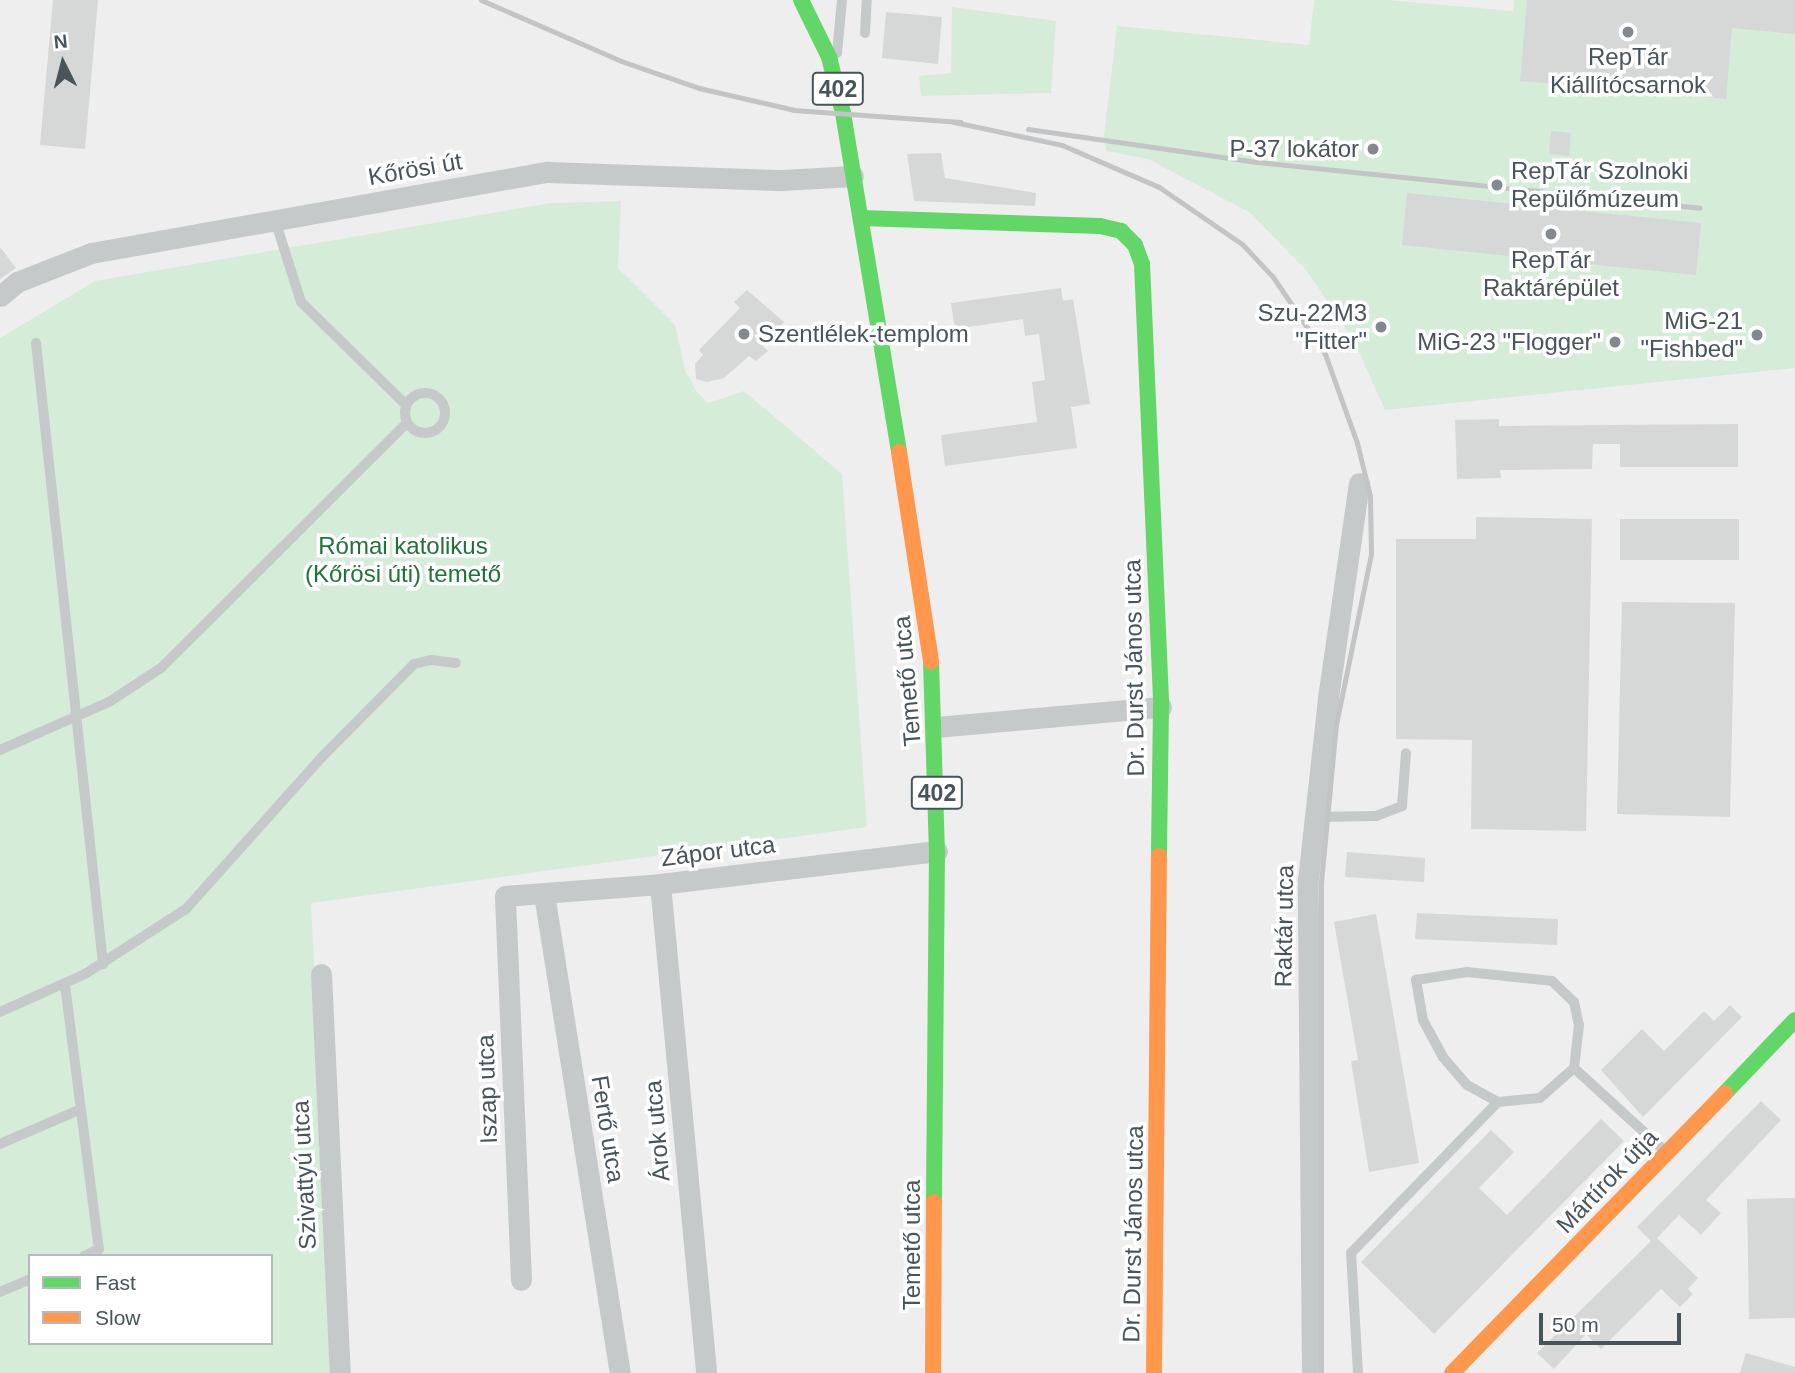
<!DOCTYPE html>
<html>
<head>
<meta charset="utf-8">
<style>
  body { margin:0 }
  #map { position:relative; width:1795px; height:1373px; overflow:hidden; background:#efeeee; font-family:Arial,sans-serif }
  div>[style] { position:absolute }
  .green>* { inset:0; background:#d5ecd9 }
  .building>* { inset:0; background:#d6d7d7 }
  .lane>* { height:10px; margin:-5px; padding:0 5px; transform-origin:5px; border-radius:5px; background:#c6c9ca }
  .lane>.ring { margin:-5px; padding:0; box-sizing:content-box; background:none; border:10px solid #c6c9ca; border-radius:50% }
  .street>* { height:21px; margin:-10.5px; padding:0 10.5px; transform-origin:10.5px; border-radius:10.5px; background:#c6c9ca }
  .fast>* { height:16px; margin:-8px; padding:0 8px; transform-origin:8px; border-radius:8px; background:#63d668 }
  .slow>* { height:16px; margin:-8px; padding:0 8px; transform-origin:8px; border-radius:8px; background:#ff974d }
  .rail>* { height:5px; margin:-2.5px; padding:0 2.5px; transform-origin:2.5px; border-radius:2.5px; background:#c2c4c5 }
  .dots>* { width:19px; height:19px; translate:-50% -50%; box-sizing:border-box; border:4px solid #fff; border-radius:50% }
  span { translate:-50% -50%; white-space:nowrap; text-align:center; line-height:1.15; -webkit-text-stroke:7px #fff; paint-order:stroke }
  .shield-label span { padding:2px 5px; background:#fff; border:2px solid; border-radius:5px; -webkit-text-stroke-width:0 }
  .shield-label { font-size:23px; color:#475459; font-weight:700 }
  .poi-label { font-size:24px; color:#475459 }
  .right { translate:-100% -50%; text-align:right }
  .left { translate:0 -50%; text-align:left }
  .street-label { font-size:24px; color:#475459 }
  .park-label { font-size:24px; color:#1f7339 }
  .legend { position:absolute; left:28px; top:1254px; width:245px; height:91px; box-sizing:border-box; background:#fff; border:2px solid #b5bbbd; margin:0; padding:9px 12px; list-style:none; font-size:21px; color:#475459 }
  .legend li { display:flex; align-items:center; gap:14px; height:35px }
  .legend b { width:35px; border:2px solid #b5bbbd }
  .north { position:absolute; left:28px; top:28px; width:70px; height:70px; -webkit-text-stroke:5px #fff; paint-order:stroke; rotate:354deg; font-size:19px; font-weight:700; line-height:28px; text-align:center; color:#475459 }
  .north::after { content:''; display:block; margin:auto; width:24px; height:32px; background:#475459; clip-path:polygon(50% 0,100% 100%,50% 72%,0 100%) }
  .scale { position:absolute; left:1539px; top:1313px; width:142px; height:32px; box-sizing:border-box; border:4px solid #475459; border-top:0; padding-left:9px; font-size:21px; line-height:24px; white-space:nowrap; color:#475459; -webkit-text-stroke:5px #fff; paint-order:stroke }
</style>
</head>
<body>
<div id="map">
  <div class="green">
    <div style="clip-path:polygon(1314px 0,1386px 0,1513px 11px,1514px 0,1795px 0,1795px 368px,1385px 410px,1354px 341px,1307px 271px,1249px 212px,1148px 159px,1106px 151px,1104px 136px,1117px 26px,1309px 45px)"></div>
    <div style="clip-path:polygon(952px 7px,1056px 21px,1051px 93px,921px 96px,919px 76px,951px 73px)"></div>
    <div style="clip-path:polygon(evenodd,621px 201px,618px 268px,675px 325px,685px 370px,696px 391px,708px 403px,744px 391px,842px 474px,867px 827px,311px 903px,334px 1373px,0 1373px,0 338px,95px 281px,551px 203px,621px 201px,30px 1256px,271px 1256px,271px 1343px,30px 1343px,30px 1256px)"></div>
  </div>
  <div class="building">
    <div style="clip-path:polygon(53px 0,98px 0,85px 149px,40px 145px)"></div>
    <div style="clip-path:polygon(1527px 0,1795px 0,1795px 34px,1732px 28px,1726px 99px,1520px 81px)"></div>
    <div style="clip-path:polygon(886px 12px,942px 17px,938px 64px,882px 58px)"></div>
    <div style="clip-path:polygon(1551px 131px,1571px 133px,1569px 156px,1549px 154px)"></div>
    <div style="clip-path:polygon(941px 153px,945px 178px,1036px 193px,1035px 206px,914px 201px,907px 154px)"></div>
    <div style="clip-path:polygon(1407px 193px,1701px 223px,1696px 275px,1402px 245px)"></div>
    <div style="clip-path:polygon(0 247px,16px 268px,0 279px)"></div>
    <div style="clip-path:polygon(1061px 288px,1063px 301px,1073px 299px,1090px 404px,1071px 407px,1077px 448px,945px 466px,941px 435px,1037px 422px,1032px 382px,1045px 380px,1039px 334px,1025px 336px,1023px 319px,955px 329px,951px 303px)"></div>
    <div style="clip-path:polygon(747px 290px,784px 322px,762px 345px,768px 351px,756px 361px,749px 356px,724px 378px,707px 382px,696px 379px,695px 364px,703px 355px,699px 350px,740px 308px,734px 302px)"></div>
    <div style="clip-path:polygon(1499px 419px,1499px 426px,1738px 424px,1738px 467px,1620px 467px,1620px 444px,1593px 444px,1592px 469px,1500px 470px,1501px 478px,1457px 479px,1455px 420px)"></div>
    <div style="clip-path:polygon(1476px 517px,1592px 519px,1586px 831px,1471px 829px,1472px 740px,1396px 739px,1396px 539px,1476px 539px)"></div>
    <div style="clip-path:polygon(1620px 519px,1739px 519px,1739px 560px,1620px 560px)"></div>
    <div style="clip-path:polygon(1622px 602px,1735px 603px,1730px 817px,1617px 814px)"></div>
    <div style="clip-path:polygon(1347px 852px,1425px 858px,1424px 882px,1345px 877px)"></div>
    <div style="clip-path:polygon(1417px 913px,1558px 919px,1557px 945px,1415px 939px)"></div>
    <div style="clip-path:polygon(1376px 914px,1419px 1163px,1369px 1172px,1351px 1061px,1358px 1060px,1334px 922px)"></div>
    <div style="clip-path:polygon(1730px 1005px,1742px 1017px,1643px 1117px,1601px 1070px,1642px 1029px,1664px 1051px,1704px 1011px,1714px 1021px)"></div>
    <div style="clip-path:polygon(1761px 1101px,1781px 1120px,1706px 1200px,1721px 1213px,1701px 1235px,1679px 1215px,1657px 1238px,1698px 1278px,1688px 1289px,1693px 1294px,1680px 1307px,1661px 1289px,1601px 1349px,1586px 1334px,1554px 1369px,1537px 1353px,1651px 1241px,1637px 1227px)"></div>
    <div style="clip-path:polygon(1601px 1119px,1624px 1141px,1434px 1334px,1361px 1262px,1491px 1130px,1514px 1152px,1479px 1188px,1507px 1215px)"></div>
    <div style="clip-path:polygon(1795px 1198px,1795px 1318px,1749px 1319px,1747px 1199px)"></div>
    <div style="clip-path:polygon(1746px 1353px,1795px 1367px,1795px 1373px,1740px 1373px)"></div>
  </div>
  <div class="lane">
    <div style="left:865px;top:33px;width:33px;rotate:-87deg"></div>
    <div style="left:837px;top:53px;width:53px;rotate:-84.6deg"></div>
    <div style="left:275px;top:220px;width:86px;rotate:72.4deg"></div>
    <div style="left:301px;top:302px;width:147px;rotate:44.4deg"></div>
    <div style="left:36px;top:343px;width:625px;rotate:83.84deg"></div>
    <div class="ring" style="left:405px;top:393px;width:30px;height:30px"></div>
    <div style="left:0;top:750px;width:119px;rotate:-23.8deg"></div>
    <div style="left:109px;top:702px;width:62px;rotate:-33.2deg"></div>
    <div style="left:161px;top:668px;width:347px;rotate:-44.9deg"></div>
    <div style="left:1316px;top:817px;width:60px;rotate:-1deg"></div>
    <div style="left:1376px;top:816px;width:28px;rotate:-21deg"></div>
    <div style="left:1402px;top:806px;width:53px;rotate:-85.7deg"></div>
    <div style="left:1467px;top:972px;width:85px;rotate:6deg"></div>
    <div style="left:1552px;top:981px;width:30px;rotate:44deg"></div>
    <div style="left:1574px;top:1002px;width:24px;rotate:78deg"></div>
    <div style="left:1579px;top:1025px;width:43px;rotate:96.6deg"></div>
    <div style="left:1574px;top:1068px;width:45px;rotate:138.6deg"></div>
    <div style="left:1540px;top:1098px;width:42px;rotate:174.6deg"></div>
    <div style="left:1498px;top:1102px;width:35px;rotate:-151deg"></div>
    <div style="left:1467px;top:1085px;width:37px;rotate:-131deg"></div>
    <div style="left:1443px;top:1057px;width:42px;rotate:-118.4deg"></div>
    <div style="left:1423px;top:1020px;width:41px;rotate:-99.9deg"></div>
    <div style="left:1416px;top:980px;width:52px;rotate:-8.9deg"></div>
    <div style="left:65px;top:985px;width:266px;rotate:82.7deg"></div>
    <div style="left:99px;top:1249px;width:17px;rotate:155deg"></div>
    <div style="left:0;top:1012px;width:93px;rotate:-24.1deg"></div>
    <div style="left:85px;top:974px;width:120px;rotate:-32.8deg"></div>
    <div style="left:186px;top:909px;width:204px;rotate:-48.2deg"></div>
    <div style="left:322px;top:757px;width:131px;rotate:-45.3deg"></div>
    <div style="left:414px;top:664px;width:18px;rotate:-13deg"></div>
    <div style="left:432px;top:660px;width:24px;rotate:7deg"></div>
    <div style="left:1574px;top:1068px;width:123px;rotate:42.4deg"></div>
    <div style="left:0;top:1144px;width:88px;rotate:-23.4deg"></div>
    <div style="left:0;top:1292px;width:33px;rotate:-23deg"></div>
    <div style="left:1358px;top:1373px;width:120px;rotate:-93.3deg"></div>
    <div style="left:1351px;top:1253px;width:211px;rotate:-45.8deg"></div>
  </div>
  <div class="street">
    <div style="left:0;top:296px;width:22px;rotate:-39deg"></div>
    <div style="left:17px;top:282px;width:79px;rotate:-21.4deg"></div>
    <div style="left:91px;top:253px;width:464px;rotate:-10.1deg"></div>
    <div style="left:548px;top:172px;width:234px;rotate:2deg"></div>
    <div style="left:782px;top:180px;width:71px;rotate:-3.2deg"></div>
    <div style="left:936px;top:727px;width:226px;rotate:-5.1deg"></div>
    <div style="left:660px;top:884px;width:491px;rotate:84.6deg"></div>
    <div style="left:544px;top:894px;width:485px;rotate:81deg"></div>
    <div style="left:321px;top:974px;width:399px;rotate:87.3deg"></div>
    <div style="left:521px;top:1280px;width:384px;rotate:-92.4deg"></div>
    <div style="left:505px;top:896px;width:155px;rotate:-4.4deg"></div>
    <div style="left:660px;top:884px;width:279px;rotate:-6.8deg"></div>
    <div style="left:1312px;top:1373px;width:493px;rotate:-90.5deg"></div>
    <div style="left:1308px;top:880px;width:183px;rotate:-83.7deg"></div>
    <div style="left:1328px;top:698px;width:217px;rotate:-81.8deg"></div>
  </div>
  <div class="fast">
    <div style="left:801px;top:0;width:64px;rotate:63.8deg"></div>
    <div style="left:829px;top:57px;width:58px;rotate:76deg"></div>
    <div style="left:843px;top:113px;width:344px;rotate:80.6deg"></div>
    <div style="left:861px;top:218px;width:239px;rotate:1.9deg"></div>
    <div style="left:1100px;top:226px;width:22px;rotate:13deg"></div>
    <div style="left:1121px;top:231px;width:20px;rotate:45deg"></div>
    <div style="left:1135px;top:245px;width:20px;rotate:70deg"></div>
    <div style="left:1142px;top:264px;width:443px;rotate:87.5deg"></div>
    <div style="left:1161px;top:707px;width:149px;rotate:90.8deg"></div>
    <div style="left:931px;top:662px;width:189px;rotate:88.2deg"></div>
    <div style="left:937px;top:851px;width:351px;rotate:90.5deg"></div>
    <div style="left:1725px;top:1093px;width:101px;rotate:-46.2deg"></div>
  </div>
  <div class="slow">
    <div style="left:899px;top:452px;width:212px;rotate:81.3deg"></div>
    <div style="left:933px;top:1373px;width:171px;rotate:-89.7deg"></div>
    <div style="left:1154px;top:1373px;width:517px;rotate:-89.45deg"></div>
    <div style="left:1452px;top:1373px;width:391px;rotate:-45.7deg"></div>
  </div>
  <div class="rail">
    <div style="left:481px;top:0;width:153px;rotate:23.5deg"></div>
    <div style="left:621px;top:61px;width:83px;rotate:19.1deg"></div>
    <div style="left:699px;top:88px;width:98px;rotate:13deg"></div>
    <div style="left:794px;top:110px;width:167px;rotate:4.1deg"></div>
    <div style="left:954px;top:122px;width:110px;rotate:12deg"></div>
    <div style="left:1062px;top:145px;width:106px;rotate:23.4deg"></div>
    <div style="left:1159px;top:187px;width:101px;rotate:34.5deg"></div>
    <div style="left:1242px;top:244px;width:45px;rotate:46.8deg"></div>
    <div style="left:1273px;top:277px;width:93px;rotate:56deg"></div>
    <div style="left:1325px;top:354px;width:95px;rotate:70.2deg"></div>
    <div style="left:1357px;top:443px;width:55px;rotate:76.2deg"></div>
    <div style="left:1370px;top:496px;width:58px;rotate:89deg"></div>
    <div style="left:1371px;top:554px;width:174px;rotate:101.6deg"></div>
    <div style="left:1336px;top:724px;width:159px;rotate:95.4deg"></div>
    <div style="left:1321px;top:882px;width:491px;rotate:90deg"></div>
    <div style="left:1028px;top:129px;width:231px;rotate:8.2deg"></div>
    <div style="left:1257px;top:162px;width:445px;rotate:5.9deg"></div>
  </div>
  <div class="dots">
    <div style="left:1628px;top:32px;background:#828a8d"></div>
    <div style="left:1373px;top:149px;background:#828a8d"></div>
    <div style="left:1497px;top:185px;background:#828a8d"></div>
    <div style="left:1551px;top:234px;background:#828a8d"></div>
    <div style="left:1381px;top:327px;background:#828a8d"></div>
    <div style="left:744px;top:334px;background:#828a8d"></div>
    <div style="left:1757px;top:335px;background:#828a8d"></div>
    <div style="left:1615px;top:342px;background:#828a8d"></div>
  </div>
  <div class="shield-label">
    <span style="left:838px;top:89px">402</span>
    <span style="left:937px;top:793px">402</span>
  </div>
  <div class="poi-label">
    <span style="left:1628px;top:71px">RepTár<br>Kiállítócsarnok</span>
    <span class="right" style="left:1359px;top:149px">P-37 lokátor</span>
    <span class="left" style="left:1511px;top:185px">RepTár Szolnoki<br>Repülőmúzeum</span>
    <span style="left:1551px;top:274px">RepTár<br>Raktárépület</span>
    <span class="right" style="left:1367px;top:327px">Szu-22M3<br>"Fitter"</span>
    <span class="right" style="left:1743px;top:335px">MiG-21<br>"Fishbed"</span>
    <span class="left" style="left:758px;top:334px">Szentlélek-templom</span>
    <span class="right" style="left:1601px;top:342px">MiG-23 "Flogger"</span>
  </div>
  <div class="street-label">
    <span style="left:415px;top:169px;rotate:-10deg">Kőrösi út</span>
    <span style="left:1134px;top:668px;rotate:-91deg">Dr. Durst János utca</span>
    <span style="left:907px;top:681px;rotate:-95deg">Temető utca</span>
    <span style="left:718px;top:851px;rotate:-7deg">Zápor utca</span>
    <span style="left:1284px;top:926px;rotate:-89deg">Raktár utca</span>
    <span style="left:487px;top:1089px;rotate:-92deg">Iszap utca</span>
    <span style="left:608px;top:1129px;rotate:81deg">Fertő utca</span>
    <span style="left:657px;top:1131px;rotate:-95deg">Árok utca</span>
    <span style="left:304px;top:1175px;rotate:-93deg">Szivattyú utca</span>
    <span style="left:1607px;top:1181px;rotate:-46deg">Mártírok útja</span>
    <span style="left:1133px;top:1234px;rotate:-89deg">Dr. Durst János utca</span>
    <span style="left:912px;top:1245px;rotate:-90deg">Temető utca</span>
  </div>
  <div class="park-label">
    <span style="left:403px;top:560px">Római katolikus<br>(Kőrösi úti) temető</span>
  </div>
  <ul class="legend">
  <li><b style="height:9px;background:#63d668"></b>Fast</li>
  <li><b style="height:9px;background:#ff974d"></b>Slow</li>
  </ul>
  <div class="north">N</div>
  <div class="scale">50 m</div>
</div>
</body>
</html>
